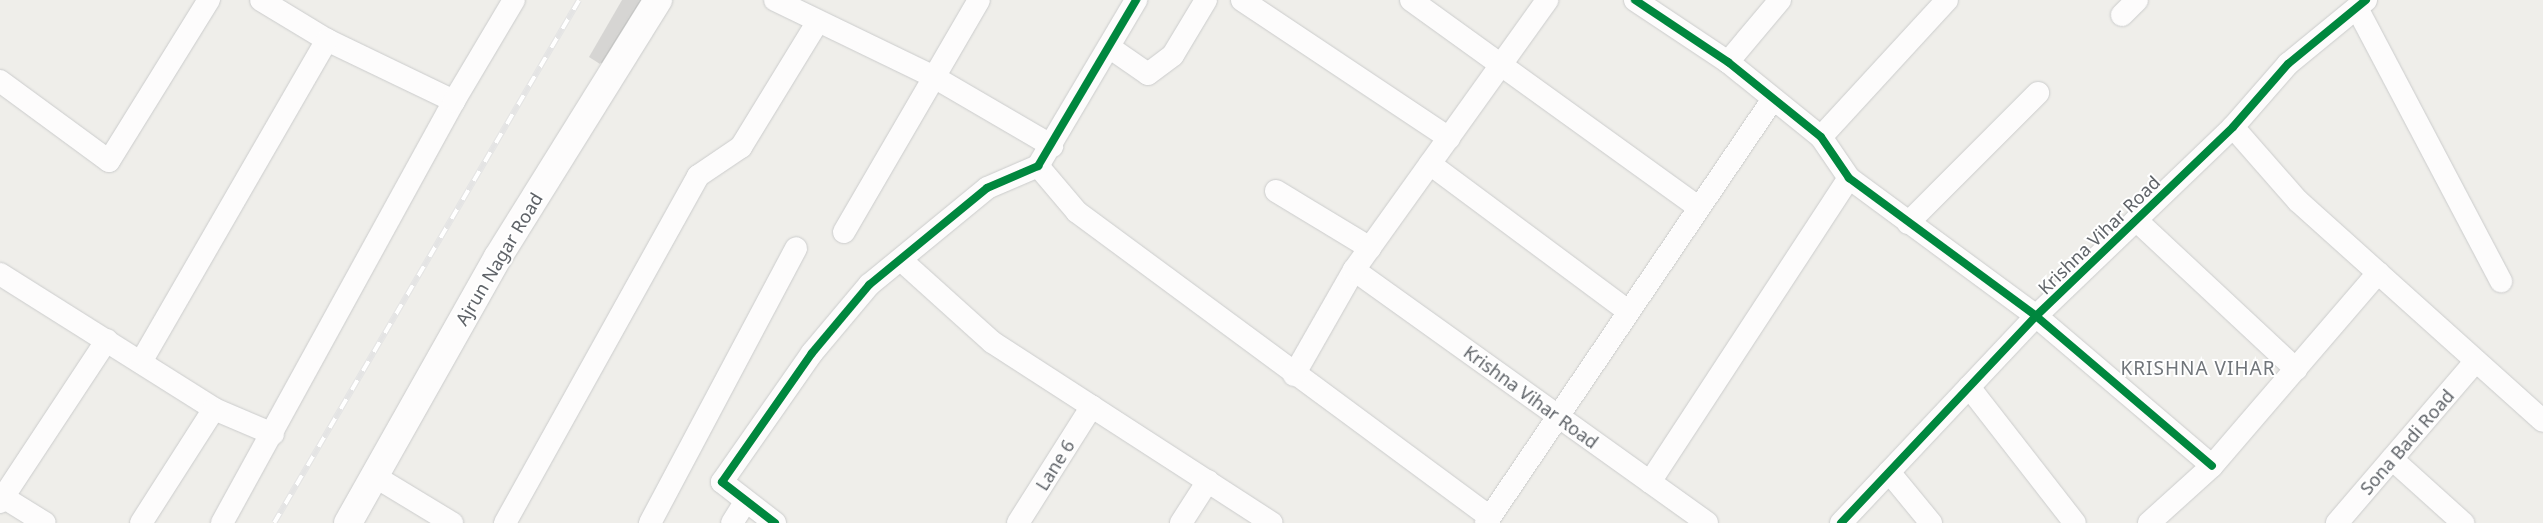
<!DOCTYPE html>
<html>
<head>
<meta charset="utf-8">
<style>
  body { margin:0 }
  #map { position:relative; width:2543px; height:523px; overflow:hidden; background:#efeeea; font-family:"Noto Sans",sans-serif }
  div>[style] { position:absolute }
  .shadow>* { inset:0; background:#0003 }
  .building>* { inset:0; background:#d6d5d3 }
  .roads { filter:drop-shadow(0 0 1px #cbcccc) drop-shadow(0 0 1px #cbcccc) }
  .minor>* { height:22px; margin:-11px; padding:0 11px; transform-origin:11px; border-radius:11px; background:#fdfcfc }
  .tertiary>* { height:28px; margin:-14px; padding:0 14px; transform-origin:14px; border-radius:14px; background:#fdfcfc }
  .rail>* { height:5.5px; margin-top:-2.75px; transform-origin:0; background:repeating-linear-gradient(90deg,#fff 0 11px,#e4e4e4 0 22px); box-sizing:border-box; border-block:1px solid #e4e4e4 }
  .cycleway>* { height:8px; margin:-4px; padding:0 4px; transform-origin:4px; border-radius:4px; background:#00873e }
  span { translate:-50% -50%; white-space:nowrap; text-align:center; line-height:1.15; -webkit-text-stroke:4px #fff; paint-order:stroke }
  .street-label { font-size:18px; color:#5f6368 }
  .neighbourhood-label { font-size:19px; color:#70757a; letter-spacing:1px }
</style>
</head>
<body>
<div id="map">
  <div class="shadow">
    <div style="clip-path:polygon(624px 0,645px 0,605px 65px,591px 57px)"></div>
  </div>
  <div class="building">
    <div style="clip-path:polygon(622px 0,640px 0,600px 64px,589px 57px)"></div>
  </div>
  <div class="roads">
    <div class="minor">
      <div style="left:261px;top:0;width:77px;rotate:31.2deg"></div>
      <div style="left:327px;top:40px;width:141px;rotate:25.7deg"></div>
      <div style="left:775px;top:0;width:177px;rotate:25.8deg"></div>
      <div style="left:934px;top:77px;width:137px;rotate:30.3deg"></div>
      <div style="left:1242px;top:0;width:249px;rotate:33.7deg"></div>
      <div style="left:1411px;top:0;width:355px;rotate:35.8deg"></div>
      <div style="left:1635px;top:0;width:112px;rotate:33.7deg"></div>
      <div style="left:1728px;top:62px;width:119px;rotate:38.9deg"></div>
      <div style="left:1821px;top:137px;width:50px;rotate:55.7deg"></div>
      <div style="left:1849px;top:178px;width:232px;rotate:36.4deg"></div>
      <div style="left:2036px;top:316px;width:231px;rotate:40.4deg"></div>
      <div style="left:2357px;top:8px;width:309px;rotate:62.2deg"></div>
      <div style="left:2122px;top:15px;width:21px;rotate:-45deg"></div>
      <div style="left:1109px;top:47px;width:47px;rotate:34.7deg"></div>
      <div style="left:1148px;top:74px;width:31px;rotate:-37deg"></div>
      <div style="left:1173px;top:55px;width:64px;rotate:-59deg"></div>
      <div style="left:1728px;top:62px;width:81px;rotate:-50deg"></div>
      <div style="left:0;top:81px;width:135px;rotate:36.3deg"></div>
      <div style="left:109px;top:161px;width:190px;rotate:-58.2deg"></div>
      <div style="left:2233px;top:127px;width:98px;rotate:48.7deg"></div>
      <div style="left:2298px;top:201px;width:329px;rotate:41.9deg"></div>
      <div style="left:1821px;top:137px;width:186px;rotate:-47.4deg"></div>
      <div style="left:1430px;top:164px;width:247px;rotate:36.6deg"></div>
      <div style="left:1038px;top:166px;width:60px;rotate:49.7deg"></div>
      <div style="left:1077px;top:212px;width:513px;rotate:36.45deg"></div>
      <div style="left:1276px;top:191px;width:110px;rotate:31.2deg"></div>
      <div style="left:2136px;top:220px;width:219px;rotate:43deg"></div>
      <div style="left:1908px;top:223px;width:184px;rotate:-45deg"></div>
      <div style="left:844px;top:232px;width:268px;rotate:-59.8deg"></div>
      <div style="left:901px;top:260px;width:122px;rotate:42deg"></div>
      <div style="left:992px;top:342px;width:333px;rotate:32.9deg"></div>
      <div style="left:1354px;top:270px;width:434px;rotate:35.6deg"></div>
      <div style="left:0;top:274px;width:253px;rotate:32.2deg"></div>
      <div style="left:214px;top:409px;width:64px;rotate:23deg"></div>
      <div style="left:141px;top:362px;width:372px;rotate:-60deg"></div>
      <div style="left:1294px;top:375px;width:121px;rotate:-60.3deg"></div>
      <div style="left:1354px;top:270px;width:332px;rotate:-54.4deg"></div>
      <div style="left:1969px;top:387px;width:172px;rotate:52.1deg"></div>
      <div style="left:2392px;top:459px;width:96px;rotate:42deg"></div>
      <div style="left:1889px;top:472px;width:66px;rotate:50.5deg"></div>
      <div style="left:376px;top:477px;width:89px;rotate:31.2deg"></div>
      <div style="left:1650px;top:482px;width:363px;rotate:-56.8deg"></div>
      <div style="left:3px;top:497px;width:49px;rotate:31.8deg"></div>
      <div style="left:0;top:502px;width:194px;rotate:-56.6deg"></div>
      <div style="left:141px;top:523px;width:135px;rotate:-57.4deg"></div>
      <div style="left:222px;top:523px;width:482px;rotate:-61.2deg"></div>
      <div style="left:454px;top:101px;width:117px;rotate:-59.3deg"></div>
      <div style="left:505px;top:523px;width:397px;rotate:-60.9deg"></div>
      <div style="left:698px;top:176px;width:52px;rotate:-34deg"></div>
      <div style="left:741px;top:147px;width:145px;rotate:-58.5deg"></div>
      <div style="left:650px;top:523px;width:311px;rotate:-62deg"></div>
      <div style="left:732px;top:523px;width:25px;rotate:-58deg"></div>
      <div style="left:775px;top:523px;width:67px;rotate:-142.3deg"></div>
      <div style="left:722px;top:482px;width:157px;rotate:-55.1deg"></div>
      <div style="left:812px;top:353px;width:89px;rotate:-50deg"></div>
      <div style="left:869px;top:285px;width:153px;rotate:-39.4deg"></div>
      <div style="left:987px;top:188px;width:56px;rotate:-23.3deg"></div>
      <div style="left:1038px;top:166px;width:193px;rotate:-59.4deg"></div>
      <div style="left:1018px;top:523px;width:138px;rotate:-57.7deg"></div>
      <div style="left:1181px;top:523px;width:50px;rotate:-57.3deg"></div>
      <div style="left:1486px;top:523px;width:512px;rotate:-55.91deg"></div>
      <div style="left:1841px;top:523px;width:284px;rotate:-46.7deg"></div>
      <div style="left:2036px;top:316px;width:273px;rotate:-43.8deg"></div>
      <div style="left:2233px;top:127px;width:84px;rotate:-48.9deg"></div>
      <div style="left:2288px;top:64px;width:101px;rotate:-39.4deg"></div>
      <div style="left:2149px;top:523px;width:85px;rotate:-42.1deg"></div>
      <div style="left:2212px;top:466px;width:255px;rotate:-49.3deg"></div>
      <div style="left:2337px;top:523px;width:213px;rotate:-49.4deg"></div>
    </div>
    <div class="tertiary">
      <div style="left:348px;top:523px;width:305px;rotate:-60.6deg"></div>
      <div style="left:498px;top:257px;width:303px;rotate:-58.1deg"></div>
    </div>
  </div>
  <div class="rail">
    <div style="left:274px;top:523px;width:605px;rotate:-59.75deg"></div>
  </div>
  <div class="cycleway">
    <div style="left:1635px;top:0;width:112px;rotate:33.7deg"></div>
    <div style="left:1728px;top:62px;width:119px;rotate:38.9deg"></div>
    <div style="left:1821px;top:137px;width:50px;rotate:55.7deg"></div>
    <div style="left:1849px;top:178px;width:232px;rotate:36.4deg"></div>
    <div style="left:2036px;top:316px;width:231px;rotate:40.4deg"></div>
    <div style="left:775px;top:523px;width:67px;rotate:-142.3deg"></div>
    <div style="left:722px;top:482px;width:157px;rotate:-55.1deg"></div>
    <div style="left:812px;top:353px;width:89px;rotate:-50deg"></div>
    <div style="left:869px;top:285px;width:153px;rotate:-39.4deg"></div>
    <div style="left:987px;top:188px;width:56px;rotate:-23.3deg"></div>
    <div style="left:1038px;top:166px;width:193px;rotate:-59.4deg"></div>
    <div style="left:1841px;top:523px;width:284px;rotate:-46.7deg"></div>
    <div style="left:2036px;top:316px;width:273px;rotate:-43.8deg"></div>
    <div style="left:2233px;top:127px;width:84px;rotate:-48.9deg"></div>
    <div style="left:2288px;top:64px;width:101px;rotate:-39.4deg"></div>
  </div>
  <div class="street-label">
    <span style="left:2099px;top:235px;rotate:-44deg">Krishna Vihar Road</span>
    <span style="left:499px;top:259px;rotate:-59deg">Ajrun Nagar Road</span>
    <span style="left:1531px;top:397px;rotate:36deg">Krishna Vihar Road</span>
    <span style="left:2407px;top:442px;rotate:-49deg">Sona Badi Road</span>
    <span style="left:1055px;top:465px;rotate:-58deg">Lane 6</span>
  </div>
  <div class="neighbourhood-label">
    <span style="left:2198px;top:369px">KRISHNA VIHAR</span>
  </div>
</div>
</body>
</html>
